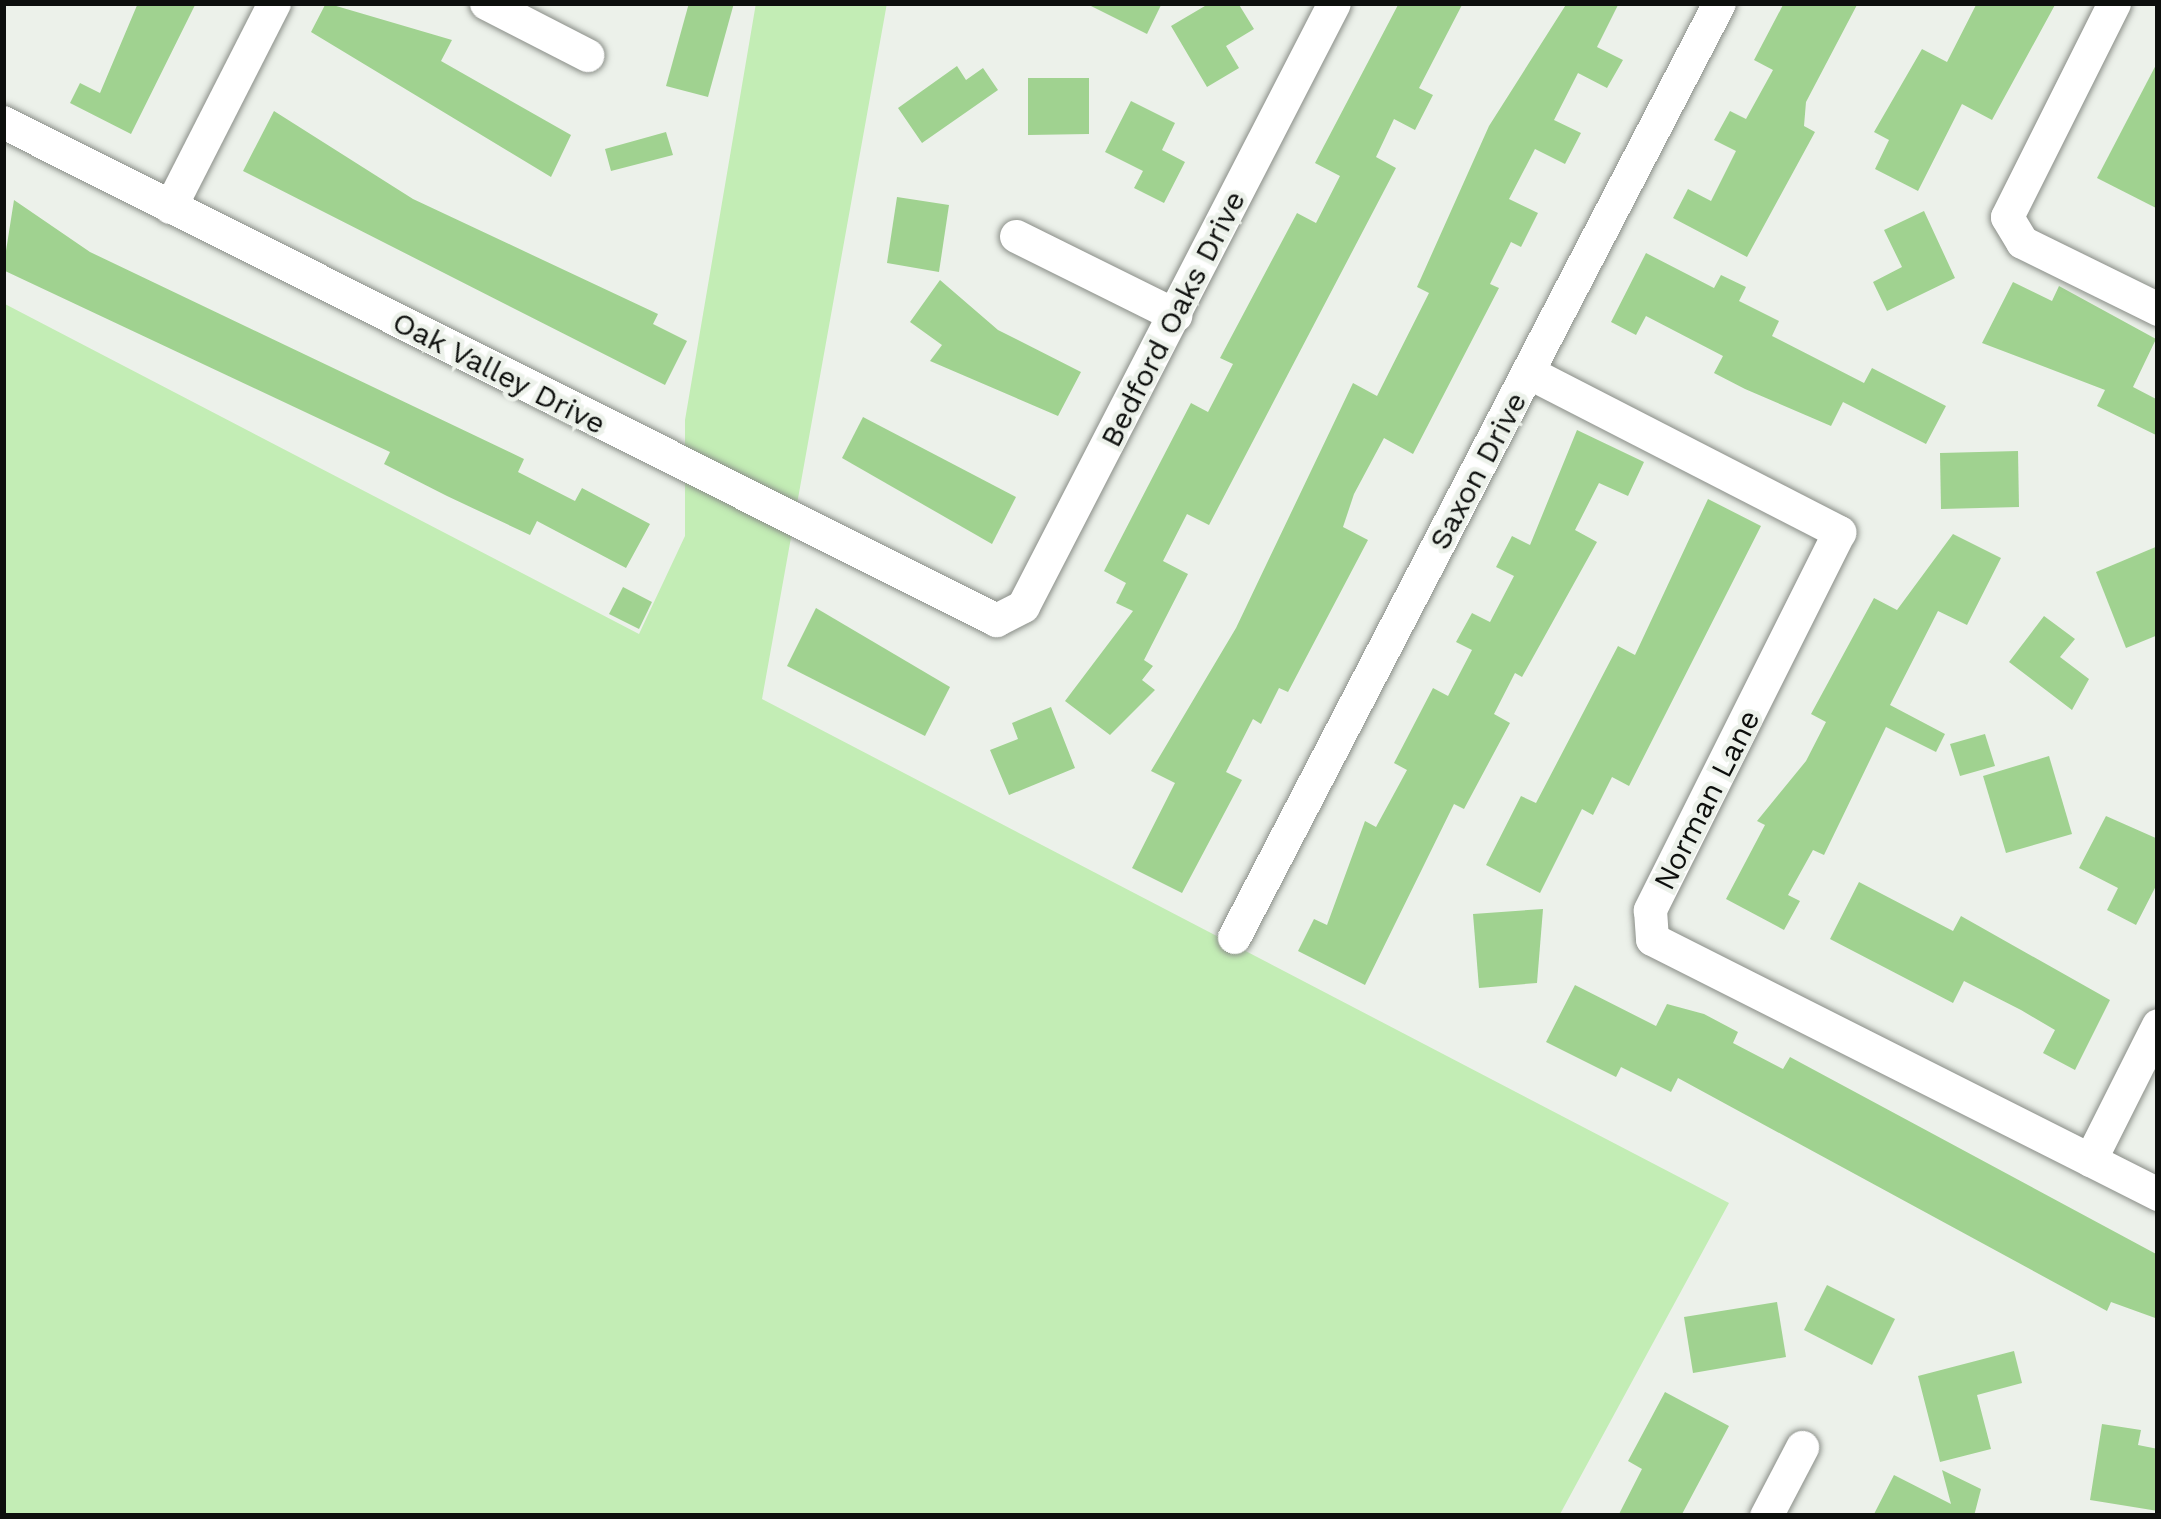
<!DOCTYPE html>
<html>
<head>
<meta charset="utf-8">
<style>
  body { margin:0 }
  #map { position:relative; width:2161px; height:1519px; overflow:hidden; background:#ecf1ea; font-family:"Work Sans",sans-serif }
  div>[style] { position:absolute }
  .green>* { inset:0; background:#c3edb5 }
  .building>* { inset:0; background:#a0d290 }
  .roads { filter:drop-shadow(0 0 3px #8a8e88) drop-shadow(0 0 3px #8a8e88) }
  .street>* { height:33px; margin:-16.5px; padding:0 16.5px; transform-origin:16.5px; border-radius:16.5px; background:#fff }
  span { translate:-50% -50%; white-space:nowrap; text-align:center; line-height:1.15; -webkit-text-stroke:9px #ecf1ea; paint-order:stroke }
  .street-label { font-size:30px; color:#0d0f0d }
  .frame { position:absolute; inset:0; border:6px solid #0d0f0d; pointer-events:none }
</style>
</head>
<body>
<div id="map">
  <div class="green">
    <div style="clip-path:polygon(756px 3px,887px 3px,762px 699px,1729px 1203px,1559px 1516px,3px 1516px,3px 303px,639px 634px,685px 536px,685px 420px)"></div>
  </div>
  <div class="building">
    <div style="clip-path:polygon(138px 3px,196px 3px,131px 134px,70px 103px,80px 83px,100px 93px)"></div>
    <div style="clip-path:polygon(326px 3px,452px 40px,441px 61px,571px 135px,551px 177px,311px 32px)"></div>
    <div style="clip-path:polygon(689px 3px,734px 3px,708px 97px,666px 86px)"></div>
    <div style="clip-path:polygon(1085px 3px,1162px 3px,1147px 34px)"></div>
    <div style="clip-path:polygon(1210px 3px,1238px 3px,1254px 29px,1226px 46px,1239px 68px,1207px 87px,1171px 26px)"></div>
    <div style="clip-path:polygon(1399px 3px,1463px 3px,1419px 88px,1433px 95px,1415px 130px,1394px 119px,1376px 157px,1396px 168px,1209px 525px,1187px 514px,1163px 561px,1188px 574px,1144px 660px,1153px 666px,1142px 680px,1155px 690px,1110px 735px,1065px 701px,1133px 611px,1116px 603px,1126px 583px,1104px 571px,1191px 403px,1208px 412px,1233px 364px,1220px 358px,1297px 213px,1316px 223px,1340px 176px,1315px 163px)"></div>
    <div style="clip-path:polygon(1567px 3px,1619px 3px,1597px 47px,1623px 60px,1607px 88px,1578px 73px,1554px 120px,1581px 133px,1565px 164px,1535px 149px,1509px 199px,1538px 213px,1521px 247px,1511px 242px,1490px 284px,1499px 288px,1413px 454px,1384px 438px,1354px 494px,1343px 527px,1368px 540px,1288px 692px,1279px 688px,1261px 724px,1253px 719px,1226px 772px,1242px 780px,1182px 893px,1132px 868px,1175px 783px,1151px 771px,1236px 628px,1353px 383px,1377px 396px,1429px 293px,1417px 287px,1489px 126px)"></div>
    <div style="clip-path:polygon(1784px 3px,1858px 3px,1806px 102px,1804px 126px,1815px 132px,1747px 257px,1673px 218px,1688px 189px,1711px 201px,1736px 151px,1714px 140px,1730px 111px,1746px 119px,1773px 70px,1754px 60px)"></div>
    <div style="clip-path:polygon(1977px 3px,2056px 3px,1992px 120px,1962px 104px,1918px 191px,1875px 169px,1889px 140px,1874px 132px,1922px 49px,1947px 62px)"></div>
    <div style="clip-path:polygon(2158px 61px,2158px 209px,2097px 178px)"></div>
    <div style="clip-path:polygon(957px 66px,966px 80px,983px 68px,998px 90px,922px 143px,898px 108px)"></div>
    <div style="clip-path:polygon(1028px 78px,1089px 78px,1089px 134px,1028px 135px)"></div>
    <div style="clip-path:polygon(1131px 101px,1175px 123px,1162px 150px,1185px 162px,1164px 203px,1134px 188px,1143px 171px,1105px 152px)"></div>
    <div style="clip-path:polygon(274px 111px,413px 199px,658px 314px,653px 324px,687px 341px,665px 385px,243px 171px)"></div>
    <div style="clip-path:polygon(666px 132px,673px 155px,611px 171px,605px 149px)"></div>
    <div style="clip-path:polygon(897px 197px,949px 205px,939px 272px,887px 263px)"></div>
    <div style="clip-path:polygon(14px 200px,90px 252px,524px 459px,518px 472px,575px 501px,582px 488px,650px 524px,626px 568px,537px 521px,530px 535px,447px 496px,384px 464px,390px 452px,3px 270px)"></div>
    <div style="clip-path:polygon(1924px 211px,1955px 278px,1887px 311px,1873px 282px,1902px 267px,1884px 230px)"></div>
    <div style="clip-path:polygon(1646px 253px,1714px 288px,1721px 275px,1746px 287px,1739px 301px,1779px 321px,1772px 336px,1864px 383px,1872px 368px,1946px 406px,1926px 444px,1843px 402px,1831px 426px,1745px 389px,1714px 373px,1723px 356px,1646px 316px,1636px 335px,1611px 322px)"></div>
    <div style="clip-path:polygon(940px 280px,998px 330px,1081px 372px,1058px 416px,930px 361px,942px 345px,910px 322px)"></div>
    <div style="clip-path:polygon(2013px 282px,2052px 301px,2059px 286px,2156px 339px,2133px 387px,2158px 400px,2158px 436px,2097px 406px,2105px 390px,1982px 343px)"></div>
    <div style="clip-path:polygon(863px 417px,1016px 497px,992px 544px,842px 458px)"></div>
    <div style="clip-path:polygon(1577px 430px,1644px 462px,1628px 496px,1599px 483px,1575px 530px,1597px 542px,1522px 677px,1515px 673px,1494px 714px,1510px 723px,1464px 809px,1454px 804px,1365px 985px,1298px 951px,1314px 919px,1327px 925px,1365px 821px,1376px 827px,1407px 770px,1394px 763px,1433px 688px,1448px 696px,1472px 650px,1456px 642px,1472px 613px,1490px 622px,1514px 576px,1496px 567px,1512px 536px,1530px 545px)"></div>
    <div style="clip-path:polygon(2018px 451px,2019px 507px,1941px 509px,1940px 453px)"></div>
    <div style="clip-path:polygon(1708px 499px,1761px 526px,1629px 786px,1612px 777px,1593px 815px,1582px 809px,1540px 893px,1486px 865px,1521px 796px,1536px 803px,1618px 646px,1635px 655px)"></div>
    <div style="clip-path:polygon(1953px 534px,2001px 558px,1967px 625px,1938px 611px,1890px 705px,1945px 734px,1936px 752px,1886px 727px,1824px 855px,1813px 850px,1788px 895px,1800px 901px,1784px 930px,1726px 899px,1765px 825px,1757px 821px,1806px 761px,1826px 722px,1811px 714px,1874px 598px,1897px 610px)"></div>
    <div style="clip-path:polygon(2158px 546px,2158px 635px,2126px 648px,2096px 572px)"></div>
    <div style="clip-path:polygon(623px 587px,652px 602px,639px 629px,609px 614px)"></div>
    <div style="clip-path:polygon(816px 608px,950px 687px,925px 736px,787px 666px)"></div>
    <div style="clip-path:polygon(2044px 616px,2075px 639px,2060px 657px,2089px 679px,2072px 710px,2009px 662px)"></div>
    <div style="clip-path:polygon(1051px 707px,1075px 768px,1009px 795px,990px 750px,1018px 739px,1012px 723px)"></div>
    <div style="clip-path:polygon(1985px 734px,1995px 766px,1960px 776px,1950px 744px)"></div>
    <div style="clip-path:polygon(2049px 756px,2072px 834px,2006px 853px,1983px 776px)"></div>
    <div style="clip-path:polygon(2106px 816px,2158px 839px,2158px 882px,2136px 925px,2107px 910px,2118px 888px,2079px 868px)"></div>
    <div style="clip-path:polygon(1859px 882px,1953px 931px,1961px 916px,2110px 1000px,2075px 1070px,2043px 1053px,2055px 1030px,2021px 1010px,1964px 981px,1953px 1003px,1830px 939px)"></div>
    <div style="clip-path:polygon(1543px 909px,1537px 983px,1479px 988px,1473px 914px)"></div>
    <div style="clip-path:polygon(1575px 985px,1656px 1026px,1667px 1004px,1704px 1014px,1738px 1032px,1733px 1043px,1783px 1069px,1790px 1057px,2158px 1255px,2158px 1319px,2111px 1302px,2107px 1311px,1678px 1078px,1671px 1092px,1621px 1067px,1616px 1077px,1546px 1042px)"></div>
    <div style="clip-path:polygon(1827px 1285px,1895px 1319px,1872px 1365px,1804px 1330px)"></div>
    <div style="clip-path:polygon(1777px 1302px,1786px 1357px,1693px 1373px,1684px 1317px)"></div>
    <div style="clip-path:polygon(2014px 1351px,2022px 1383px,1977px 1395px,1991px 1449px,1940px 1462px,1918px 1376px)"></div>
    <div style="clip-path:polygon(1665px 1392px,1729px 1426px,1681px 1516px,1618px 1516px,1642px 1469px,1628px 1461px)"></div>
    <div style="clip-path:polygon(2102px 1424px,2141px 1430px,2138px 1445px,2158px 1449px,2158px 1511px,2090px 1500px)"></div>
    <div style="clip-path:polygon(1942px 1470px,1981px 1489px,1974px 1516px,1873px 1516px,1894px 1475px,1951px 1504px)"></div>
  </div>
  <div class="roads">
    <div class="street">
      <div style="left:486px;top:3px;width:114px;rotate:27.2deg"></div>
      <div style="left:2114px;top:3px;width:239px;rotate:116.6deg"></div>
      <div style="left:2007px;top:217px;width:29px;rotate:59deg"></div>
      <div style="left:2022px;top:242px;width:152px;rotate:26.2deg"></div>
      <div style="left:3px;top:122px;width:1111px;rotate:26.63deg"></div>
      <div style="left:996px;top:620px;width:30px;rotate:-27deg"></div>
      <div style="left:1023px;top:606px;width:678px;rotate:-62.72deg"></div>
      <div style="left:170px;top:207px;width:229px;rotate:-63deg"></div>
      <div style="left:1016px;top:236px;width:178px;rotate:26.4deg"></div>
      <div style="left:1530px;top:373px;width:348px;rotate:27.2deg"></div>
      <div style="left:1839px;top:532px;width:423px;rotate:116.6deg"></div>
      <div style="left:1650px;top:910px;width:29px;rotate:86deg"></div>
      <div style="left:1652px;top:939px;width:567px;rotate:26.75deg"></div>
      <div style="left:1234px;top:937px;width:1052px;rotate:-62.56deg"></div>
      <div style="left:2090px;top:1160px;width:151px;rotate:-63.3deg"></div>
      <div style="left:1766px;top:1516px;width:78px;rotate:-62.4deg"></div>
    </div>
  </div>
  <div class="street-label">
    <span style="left:1173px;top:319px;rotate:-63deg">Bedford Oaks Drive</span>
    <span style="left:499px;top:373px;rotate:27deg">Oak Valley Drive</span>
    <span style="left:1478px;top:471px;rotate:-62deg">Saxon Drive</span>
    <span style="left:1707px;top:800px;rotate:-63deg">Norman Lane</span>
  </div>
  <div class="frame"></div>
</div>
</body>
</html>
